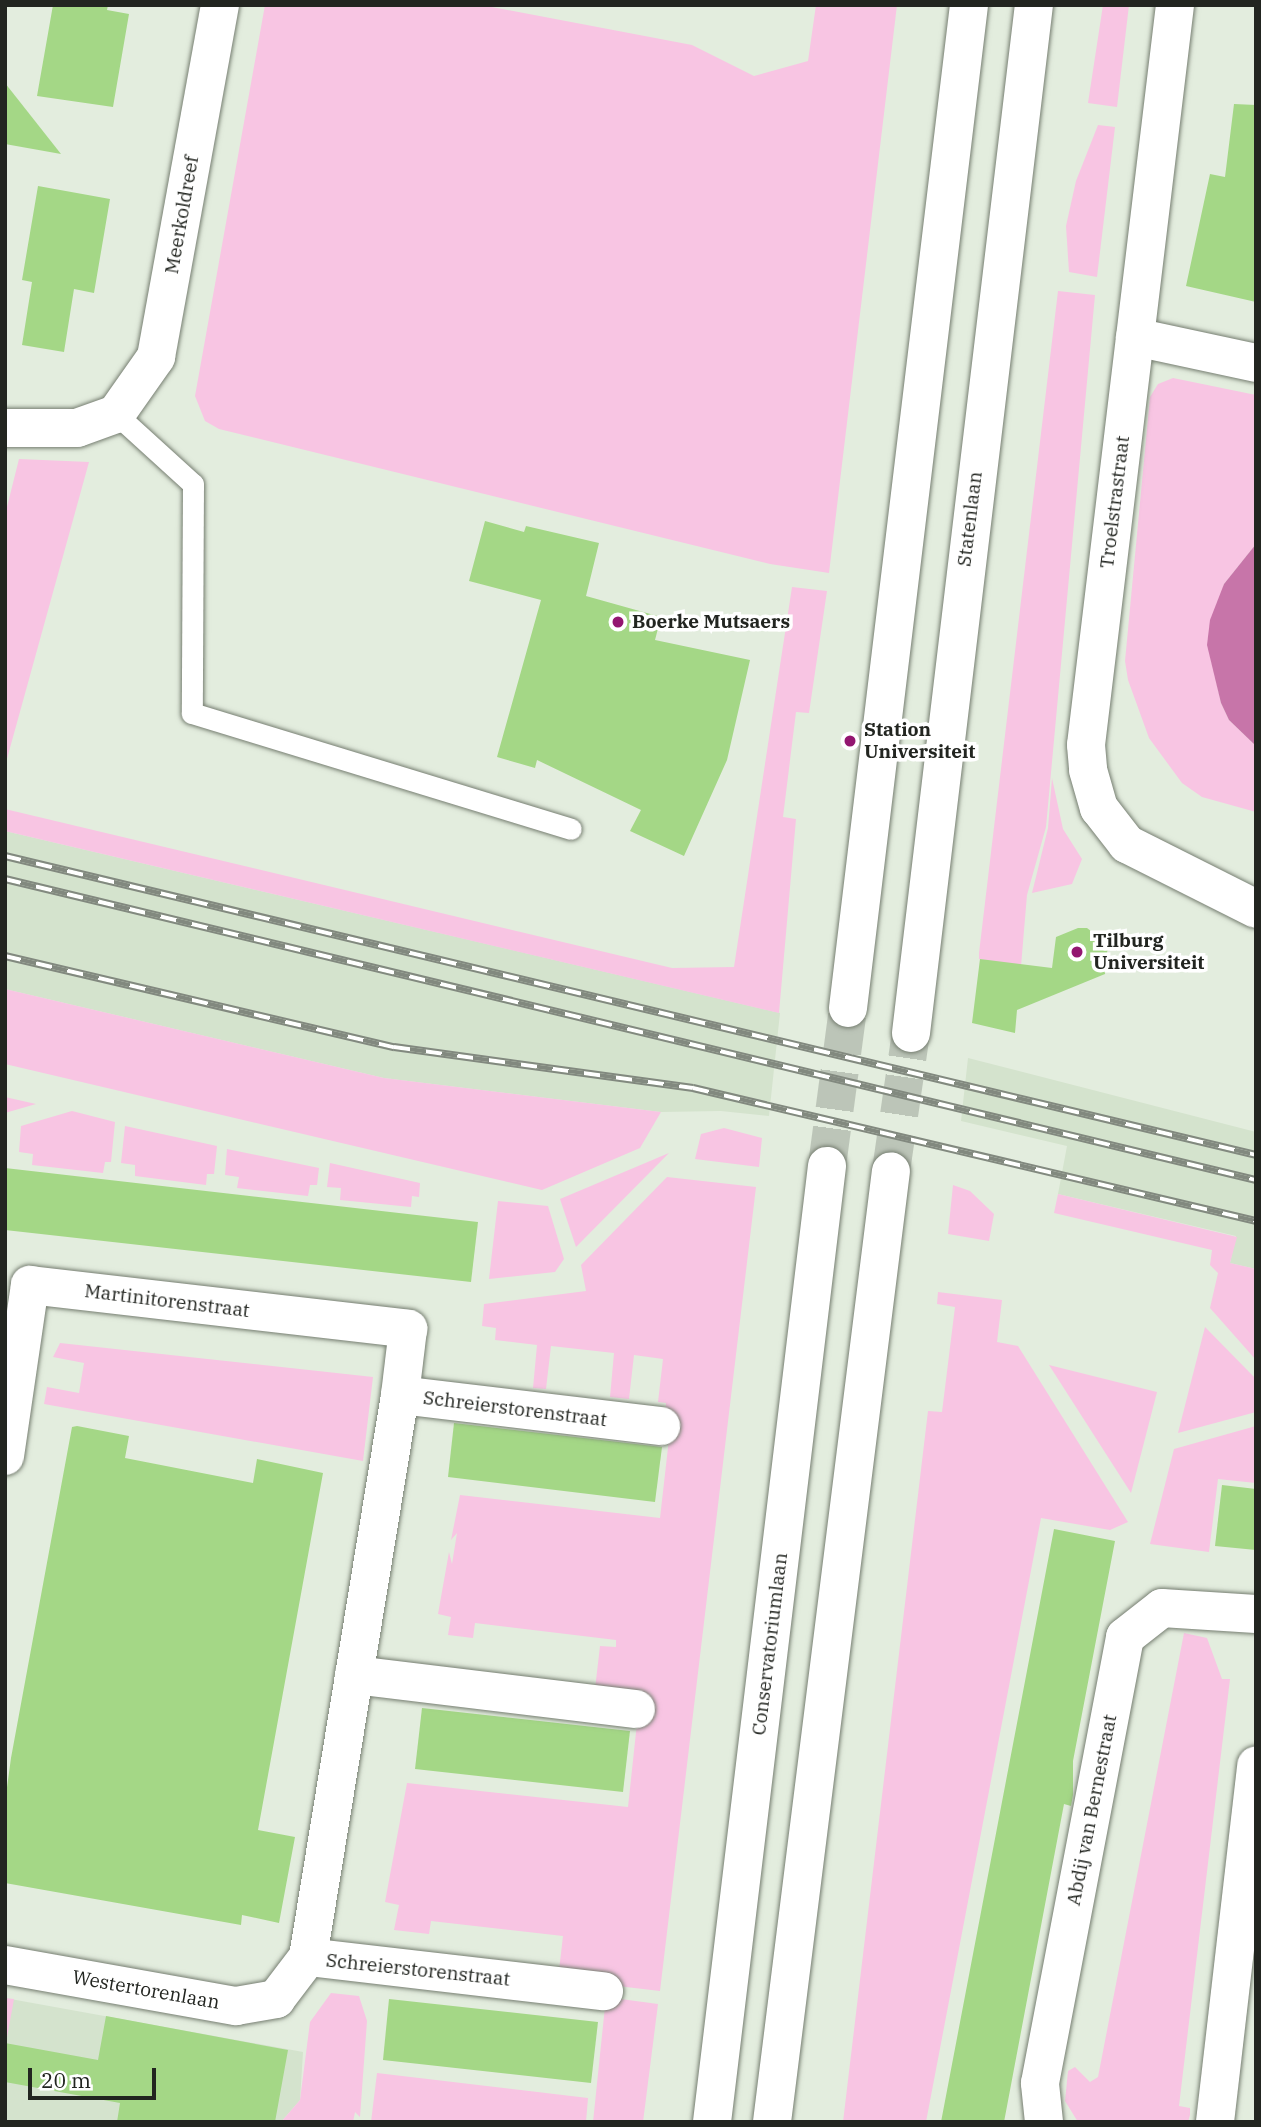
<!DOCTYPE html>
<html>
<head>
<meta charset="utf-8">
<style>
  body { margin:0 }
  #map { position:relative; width:1261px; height:2127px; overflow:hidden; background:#e3edde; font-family:"IBM Plex Serif",serif }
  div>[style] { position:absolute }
  .built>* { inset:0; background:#d4e3cd }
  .green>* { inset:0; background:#f8c5e3 }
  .water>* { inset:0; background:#c775a9 }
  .building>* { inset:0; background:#a4d786 }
  .tertiary-tunnel>* { height:38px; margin-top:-19px; transform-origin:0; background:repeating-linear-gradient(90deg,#bcc5b8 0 38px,transparent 0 57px) }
  .roads { filter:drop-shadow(0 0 2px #767e71) drop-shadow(0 0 2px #767e71) }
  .service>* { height:21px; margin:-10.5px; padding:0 10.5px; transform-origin:10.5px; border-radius:10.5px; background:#fff }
  .minor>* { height:38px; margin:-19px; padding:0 19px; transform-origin:19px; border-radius:19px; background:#fff }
  .tertiary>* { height:38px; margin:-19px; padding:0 19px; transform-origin:19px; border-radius:19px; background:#fff }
  .rail>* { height:8px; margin-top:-4px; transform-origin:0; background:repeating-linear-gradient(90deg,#fff 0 16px,#82897f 0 32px); box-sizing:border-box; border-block:2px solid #82897f }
  .dots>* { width:19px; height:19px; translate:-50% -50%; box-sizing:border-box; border:4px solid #fff; border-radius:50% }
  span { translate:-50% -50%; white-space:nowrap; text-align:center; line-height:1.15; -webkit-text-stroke:7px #fff; paint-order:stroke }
  .street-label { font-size:19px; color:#222520 }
  .poi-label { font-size:19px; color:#222520; font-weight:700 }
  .left { translate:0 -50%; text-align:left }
  .frame { position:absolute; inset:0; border:7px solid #222520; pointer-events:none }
  .scale { position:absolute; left:28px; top:2068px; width:128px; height:32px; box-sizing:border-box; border:4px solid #222520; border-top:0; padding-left:9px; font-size:21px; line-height:24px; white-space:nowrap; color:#222520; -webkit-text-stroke:5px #fff; paint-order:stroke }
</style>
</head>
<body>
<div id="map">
  <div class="built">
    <div style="clip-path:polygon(5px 831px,780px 1013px,769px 1116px,721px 1111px,661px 1112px,384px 1078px,5px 989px)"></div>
    <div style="clip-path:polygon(968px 1058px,1256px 1132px,1256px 1269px,1230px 1263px,1236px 1236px,1058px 1194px,1067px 1146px,961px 1121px)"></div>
    <div style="clip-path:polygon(5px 1998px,303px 2052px,300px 2100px,281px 2122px,5px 2122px)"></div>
  </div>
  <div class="green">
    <div style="clip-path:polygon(265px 5px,481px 5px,692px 45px,754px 76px,808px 61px,816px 5px,897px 5px,829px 573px,770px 564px,219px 429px,205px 421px,195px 396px)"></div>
    <div style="clip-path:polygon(1103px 5px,1129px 5px,1117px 107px,1088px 103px)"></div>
    <div style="clip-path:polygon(1098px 125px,1115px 127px,1097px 277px,1069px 272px,1066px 226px,1076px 181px)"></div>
    <div style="clip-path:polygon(1058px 291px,1095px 295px,1046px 827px,1027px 895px,1021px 966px,979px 959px,979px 953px)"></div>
    <div style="clip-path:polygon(1173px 378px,1256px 395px,1256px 544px,1224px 584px,1209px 647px,1221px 703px,1229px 720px,1256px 746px,1256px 812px,1202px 797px,1182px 783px,1149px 738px,1128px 680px,1125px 661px,1150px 397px,1158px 384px)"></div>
    <div style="clip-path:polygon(19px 459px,89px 462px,5px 766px,5px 515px)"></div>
    <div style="clip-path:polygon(792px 587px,827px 591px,809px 713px,796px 712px,783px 817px,796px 819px,779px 1013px,5px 831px,5px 809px,672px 968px,734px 967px)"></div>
    <div style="clip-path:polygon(1052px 778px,1063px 829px,1082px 859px,1072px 884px,1032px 893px,1048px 828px)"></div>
    <div style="clip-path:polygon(5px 989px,384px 1078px,661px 1112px,640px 1148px,542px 1190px,5px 1064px)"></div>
    <div style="clip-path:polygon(5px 1097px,36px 1104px,5px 1113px)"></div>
    <div style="clip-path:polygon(72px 1111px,115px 1122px,111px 1162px,105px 1162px,103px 1173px,32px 1165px,33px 1154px,19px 1152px,21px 1126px)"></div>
    <div style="clip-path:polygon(125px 1126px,217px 1146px,214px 1174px,207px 1174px,206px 1185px,135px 1176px,135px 1165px,121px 1163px)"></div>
    <div style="clip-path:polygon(724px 1128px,762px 1138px,759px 1167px,695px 1159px,701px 1134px)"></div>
    <div style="clip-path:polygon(227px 1149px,319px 1168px,317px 1185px,310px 1185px,308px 1196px,237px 1188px,239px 1177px,225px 1175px)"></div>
    <div style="clip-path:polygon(669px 1153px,576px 1247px,560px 1199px)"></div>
    <div style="clip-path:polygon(330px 1163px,420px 1183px,419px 1197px,412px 1196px,411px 1207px,340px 1200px,341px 1188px,327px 1187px)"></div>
    <div style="clip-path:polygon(667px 1177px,756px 1187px,660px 1991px,558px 1979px,563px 1936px,431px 1921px,429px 1934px,394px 1930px,399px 1905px,385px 1902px,407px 1783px,628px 1807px,640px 1695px,595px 1689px,600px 1646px,616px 1647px,616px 1640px,475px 1623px,473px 1638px,448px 1635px,451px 1617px,438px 1614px,449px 1552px,452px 1564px,457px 1533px,451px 1540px,460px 1495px,660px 1518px,670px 1430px,664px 1429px,666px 1403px,658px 1402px,663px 1359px,634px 1355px,629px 1399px,610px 1397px,614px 1353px,551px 1346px,546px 1389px,533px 1388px,537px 1345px,495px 1340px,496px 1328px,482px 1326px,484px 1304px,586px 1291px,581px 1265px)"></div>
    <div style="clip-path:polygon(953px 1185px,970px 1191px,994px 1214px,989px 1241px,948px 1234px)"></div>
    <div style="clip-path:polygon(1058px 1194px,1237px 1237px,1230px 1263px,1256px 1269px,1256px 1360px,1210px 1308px,1218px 1273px,1210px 1265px,1212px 1250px,1054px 1213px)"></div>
    <div style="clip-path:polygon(498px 1201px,548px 1206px,564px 1259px,555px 1272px,489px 1279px)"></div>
    <div style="clip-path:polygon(938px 1292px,1002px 1300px,997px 1342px,1018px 1346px,1128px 1522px,1110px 1530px,1041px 1518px,926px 2122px,843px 2122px,928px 1411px,942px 1412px,955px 1307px,937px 1304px)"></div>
    <div style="clip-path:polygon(1205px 1327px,1256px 1379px,1256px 1412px,1178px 1433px)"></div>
    <div style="clip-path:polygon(60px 1343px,373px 1377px,363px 1461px,44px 1404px,47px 1387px,79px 1393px,84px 1363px,53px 1357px)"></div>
    <div style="clip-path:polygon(1049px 1365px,1157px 1392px,1131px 1493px)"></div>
    <div style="clip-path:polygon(1256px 1426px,1256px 1483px,1218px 1479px,1209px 1552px,1150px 1544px,1174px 1449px)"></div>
    <div style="clip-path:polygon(1184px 1633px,1207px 1638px,1222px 1679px,1230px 1679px,1179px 2106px,1190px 2108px,1190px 2115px,1188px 2122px,1078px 2122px,1065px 2101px,1068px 2071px,1075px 2067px,1090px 2082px,1098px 2077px)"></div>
    <div style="clip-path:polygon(331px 1993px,359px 1996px,367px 2021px,360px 2117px,355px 2112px,353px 2122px,281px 2122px,300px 2100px,310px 2022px)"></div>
    <div style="clip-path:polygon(606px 1997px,658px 2004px,643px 2122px,593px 2122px)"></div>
    <div style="clip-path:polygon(5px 1998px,14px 1999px,6px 2043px,5px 2043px)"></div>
    <div style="clip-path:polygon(377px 2073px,588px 2098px,586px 2122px,371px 2122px)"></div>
  </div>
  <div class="water">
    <div style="clip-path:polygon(1256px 544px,1256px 746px,1229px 720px,1221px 703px,1207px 645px,1210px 620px,1224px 584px)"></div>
  </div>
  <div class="building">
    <div style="clip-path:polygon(53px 5px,108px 5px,107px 10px,129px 14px,113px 107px,37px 96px)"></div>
    <div style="clip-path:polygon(5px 83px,61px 154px,5px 144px)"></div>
    <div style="clip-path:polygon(1234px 104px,1256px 105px,1256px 302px,1186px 286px,1210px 174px,1225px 177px)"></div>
    <div style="clip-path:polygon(38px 186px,110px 199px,94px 293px,74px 289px,64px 352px,22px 345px,32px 282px,22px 280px)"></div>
    <div style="clip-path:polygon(485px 521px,524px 532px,526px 526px,599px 543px,586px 596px,661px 617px,655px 640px,750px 660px,727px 760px,684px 856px,630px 831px,641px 810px,537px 760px,535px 768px,497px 757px,541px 600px,469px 581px)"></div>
    <div style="clip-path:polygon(1078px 928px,1087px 928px,1108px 944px,1105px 974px,1017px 1010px,1015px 1033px,972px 1023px,980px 959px,1052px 968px,1056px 937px)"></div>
    <div style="clip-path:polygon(5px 1168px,478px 1222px,471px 1282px,5px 1230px)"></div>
    <div style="clip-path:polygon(454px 1423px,662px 1447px,655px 1502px,448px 1477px)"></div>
    <div style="clip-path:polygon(77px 1426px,129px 1436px,125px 1458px,253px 1483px,257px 1459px,323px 1473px,258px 1830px,295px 1837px,279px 1923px,242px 1915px,241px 1925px,5px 1883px,5px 1802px,11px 1758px,72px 1427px)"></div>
    <div style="clip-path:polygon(1222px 1485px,1256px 1489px,1256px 1550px,1215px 1546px)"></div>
    <div style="clip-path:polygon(1054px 1529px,1115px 1541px,1073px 1761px,1073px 1795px,1071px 1806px,1064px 1804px,1004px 2122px,941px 2122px)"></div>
    <div style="clip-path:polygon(422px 1708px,630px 1731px,623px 1792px,415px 1769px)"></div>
    <div style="clip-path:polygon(389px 1999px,598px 2022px,591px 2083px,383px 2060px)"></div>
    <div style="clip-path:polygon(106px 2016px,288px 2050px,275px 2122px,117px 2122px,120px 2103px,5px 2082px,5px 2043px,98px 2060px)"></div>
  </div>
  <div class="tertiary-tunnel">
    <div style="left:827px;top:1166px;width:159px;rotate:-82.4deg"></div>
    <div style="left:891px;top:1171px;width:139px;rotate:-81.8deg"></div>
  </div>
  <div class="roads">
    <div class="service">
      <div style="left:116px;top:414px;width:104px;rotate:42.3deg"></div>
      <div style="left:193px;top:484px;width:229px;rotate:90.3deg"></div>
      <div style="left:192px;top:713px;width:396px;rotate:17deg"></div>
    </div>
    <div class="minor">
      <div style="left:1175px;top:5px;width:745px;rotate:96.86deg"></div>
      <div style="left:1086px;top:745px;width:25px;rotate:85deg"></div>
      <div style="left:1088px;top:770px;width:40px;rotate:74deg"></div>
      <div style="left:1099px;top:808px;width:46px;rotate:52.1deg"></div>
      <div style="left:1127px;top:844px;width:144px;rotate:26.7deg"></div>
      <div style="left:1135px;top:337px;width:124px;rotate:12.1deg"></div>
      <div style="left:5px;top:428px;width:72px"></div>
      <div style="left:77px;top:428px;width:41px;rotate:-19.7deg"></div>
      <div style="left:116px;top:414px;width:70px;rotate:-54.9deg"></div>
      <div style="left:156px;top:357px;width:358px;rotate:-79.7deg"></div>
      <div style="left:5px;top:1456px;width:173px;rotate:-81.7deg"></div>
      <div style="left:30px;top:1285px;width:381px;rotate:6.6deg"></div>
      <div style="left:408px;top:1329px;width:66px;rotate:96.9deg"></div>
      <div style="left:354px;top:1675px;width:284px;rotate:6.9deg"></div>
      <div style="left:308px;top:1957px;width:298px;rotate:6.6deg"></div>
      <div style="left:5px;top:1965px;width:235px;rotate:10.1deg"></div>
      <div style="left:236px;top:2006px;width:41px;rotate:-9.9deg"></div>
      <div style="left:276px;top:1999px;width:53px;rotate:-52.7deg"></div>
      <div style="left:308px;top:1957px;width:569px;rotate:-80.7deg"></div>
      <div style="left:400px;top:1395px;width:263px;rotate:6.8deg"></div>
      <div style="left:1044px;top:2122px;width:39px;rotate:-96deg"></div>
      <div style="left:1040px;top:2083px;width:454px;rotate:-79.2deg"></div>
      <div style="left:1125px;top:1637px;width:47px;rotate:-38.1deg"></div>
      <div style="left:1162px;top:1608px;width:94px;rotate:3.7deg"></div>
      <div style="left:1215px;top:2122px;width:359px;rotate:-83.4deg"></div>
    </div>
    <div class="tertiary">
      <div style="left:848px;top:1008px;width:1010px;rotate:-83.12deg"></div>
      <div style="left:911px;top:1033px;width:1035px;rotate:-83.18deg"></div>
      <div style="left:712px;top:2122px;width:963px;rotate:-83.14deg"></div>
      <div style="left:772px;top:2122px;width:958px;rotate:-82.87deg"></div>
    </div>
  </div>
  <div class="rail">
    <div style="left:5px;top:856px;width:1286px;rotate:13.44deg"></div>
    <div style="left:5px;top:879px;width:1287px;rotate:13.53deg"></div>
    <div style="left:5px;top:956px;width:400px;rotate:13.2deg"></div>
    <div style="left:394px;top:1047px;width:302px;rotate:7.8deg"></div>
    <div style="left:693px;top:1088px;width:578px;rotate:13.29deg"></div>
  </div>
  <div class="dots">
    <div style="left:618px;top:622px;background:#931670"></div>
    <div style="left:850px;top:741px;background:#931670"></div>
    <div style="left:1077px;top:952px;background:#931670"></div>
  </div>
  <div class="street-label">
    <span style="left:182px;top:215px;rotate:-80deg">Meerkoldreef</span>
    <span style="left:1115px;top:502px;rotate:-83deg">Troelstrastraat</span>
    <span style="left:970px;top:519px;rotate:-83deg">Statenlaan</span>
    <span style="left:167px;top:1301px;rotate:7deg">Martinitorenstraat</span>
    <span style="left:515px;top:1409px;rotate:7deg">Schreierstorenstraat</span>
    <span style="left:770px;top:1644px;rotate:-83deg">Conservatoriumlaan</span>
    <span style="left:1092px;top:1810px;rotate:-79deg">Abdij van Bernestraat</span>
    <span style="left:418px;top:1970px;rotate:6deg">Schreierstorenstraat</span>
    <span style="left:146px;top:1990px;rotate:10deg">Westertorenlaan</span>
  </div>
  <div class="poi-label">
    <span class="left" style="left:632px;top:622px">Boerke Mutsaers</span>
    <span class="left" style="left:864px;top:741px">Station<br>Universiteit</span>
    <span class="left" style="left:1093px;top:952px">Tilburg<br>Universiteit</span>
  </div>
  <div class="frame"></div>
  <div class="scale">20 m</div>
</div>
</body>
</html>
